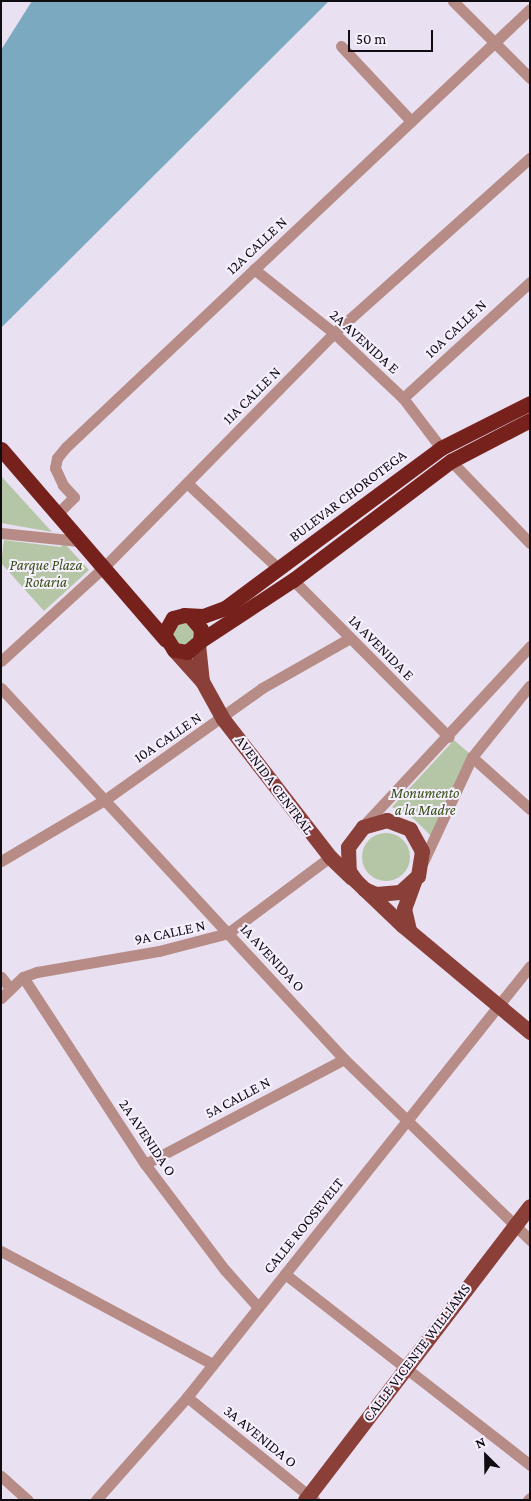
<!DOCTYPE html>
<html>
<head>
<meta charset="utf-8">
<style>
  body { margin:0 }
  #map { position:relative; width:531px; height:1501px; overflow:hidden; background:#e9e1f2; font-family:"Crimson Pro",serif }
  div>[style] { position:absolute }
  .green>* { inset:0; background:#b4c6a6 }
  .round { border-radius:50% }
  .water>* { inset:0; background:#7aa9c0 }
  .minor>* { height:11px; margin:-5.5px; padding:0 5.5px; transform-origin:5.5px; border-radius:5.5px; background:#b78c86 }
  .major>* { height:15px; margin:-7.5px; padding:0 7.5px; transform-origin:7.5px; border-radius:7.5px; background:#8a4039 }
  .highway>* { height:15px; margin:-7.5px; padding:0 7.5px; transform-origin:7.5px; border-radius:7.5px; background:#77211d }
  span { translate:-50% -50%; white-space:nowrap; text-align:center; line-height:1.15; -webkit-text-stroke:4px #f6effd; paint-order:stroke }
  .street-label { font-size:15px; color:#0f0c12 }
  .park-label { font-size:15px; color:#354f14; font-style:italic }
  .frame { position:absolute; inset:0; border:2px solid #0f0c12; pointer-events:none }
  .north { position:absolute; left:461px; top:1431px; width:50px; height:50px; -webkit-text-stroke:4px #f6effd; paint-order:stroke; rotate:337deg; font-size:14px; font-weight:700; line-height:20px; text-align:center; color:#0f0c12 }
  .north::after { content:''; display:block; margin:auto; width:18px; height:22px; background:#0f0c12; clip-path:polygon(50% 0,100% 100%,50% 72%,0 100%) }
  .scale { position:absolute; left:348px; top:30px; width:85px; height:22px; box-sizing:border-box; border:2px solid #0f0c12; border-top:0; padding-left:6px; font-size:15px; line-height:18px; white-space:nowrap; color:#0f0c12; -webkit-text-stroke:4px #f6effd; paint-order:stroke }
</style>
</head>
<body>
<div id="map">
  <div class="green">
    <div style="clip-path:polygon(1px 476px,52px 532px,1px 523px)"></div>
    <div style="clip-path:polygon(4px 540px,60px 547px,65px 544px,89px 570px,44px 611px,1px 563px)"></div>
    <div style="clip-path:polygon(183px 620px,195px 626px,191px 646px,174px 645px,171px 627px)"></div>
    <div style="clip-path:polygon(454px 740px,469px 753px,431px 836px,414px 819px,392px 807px)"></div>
    <div class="round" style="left:362px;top:833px;width:48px;height:48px"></div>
  </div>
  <div class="water">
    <div style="clip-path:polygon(32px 1px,329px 1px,1px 328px,1px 50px)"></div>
  </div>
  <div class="minor">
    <div style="left:453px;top:1px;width:109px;rotate:45deg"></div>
    <div style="left:341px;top:46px;width:103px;rotate:47deg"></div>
    <div style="left:254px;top:269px;width:102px;rotate:38.7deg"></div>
    <div style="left:334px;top:333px;width:95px;rotate:43.3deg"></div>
    <div style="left:403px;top:398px;width:63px;rotate:52.8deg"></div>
    <div style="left:403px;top:398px;width:172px;rotate:-42.4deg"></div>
    <div style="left:451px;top:461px;width:114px;rotate:46.1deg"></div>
    <div style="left:187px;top:483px;width:126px;rotate:43.1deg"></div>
    <div style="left:57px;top:514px;width:24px;rotate:-45deg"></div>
    <div style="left:74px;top:497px;width:16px;rotate:-133deg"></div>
    <div style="left:63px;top:485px;width:19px;rotate:-115deg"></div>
    <div style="left:55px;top:468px;width:10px;rotate:-79deg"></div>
    <div style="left:57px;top:458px;width:14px;rotate:-51deg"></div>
    <div style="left:66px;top:447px;width:638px;rotate:-43.35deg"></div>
    <div style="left:1px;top:533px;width:78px;rotate:5.9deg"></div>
    <div style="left:293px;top:580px;width:221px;rotate:45.2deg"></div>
    <div style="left:1px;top:661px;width:139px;rotate:-42.4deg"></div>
    <div style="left:104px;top:567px;width:328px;rotate:-45.5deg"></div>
    <div style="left:334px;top:333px;width:263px;rotate:-41.8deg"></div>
    <div style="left:1px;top:688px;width:505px;rotate:47.25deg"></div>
    <div style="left:344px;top:1059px;width:260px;rotate:44.2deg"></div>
    <div style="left:472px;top:757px;width:78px;rotate:41.9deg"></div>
    <div style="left:363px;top:826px;width:246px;rotate:-47.1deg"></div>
    <div style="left:1px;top:861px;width:122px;rotate:-30.6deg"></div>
    <div style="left:106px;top:799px;width:191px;rotate:-35.4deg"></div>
    <div style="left:262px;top:688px;width:101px;rotate:-29.6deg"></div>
    <div style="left:423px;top:862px;width:116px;rotate:-65deg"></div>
    <div style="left:472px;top:757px;width:92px;rotate:-51.1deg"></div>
    <div style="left:1px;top:977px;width:14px;rotate:51deg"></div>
    <div style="left:23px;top:977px;width:223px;rotate:56.9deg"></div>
    <div style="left:145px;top:1164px;width:133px;rotate:53deg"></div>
    <div style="left:225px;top:1270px;width:50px;rotate:48.3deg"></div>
    <div style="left:1px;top:998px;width:30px;rotate:-44deg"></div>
    <div style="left:23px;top:977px;width:15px;rotate:-20deg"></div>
    <div style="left:37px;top:972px;width:124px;rotate:-9.8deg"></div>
    <div style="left:159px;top:951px;width:71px;rotate:-14.6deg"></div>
    <div style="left:228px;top:933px;width:127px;rotate:-36.7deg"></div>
    <div style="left:145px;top:1164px;width:225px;rotate:-27.8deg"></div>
    <div style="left:1px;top:1251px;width:240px;rotate:28.1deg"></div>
    <div style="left:285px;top:1274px;width:311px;rotate:37.9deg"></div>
    <div style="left:187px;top:1397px;width:164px;rotate:39deg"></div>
    <div style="left:1px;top:1476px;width:36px;rotate:42deg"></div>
    <div style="left:96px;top:1500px;width:137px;rotate:-48.5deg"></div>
    <div style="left:187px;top:1397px;width:551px;rotate:-51.49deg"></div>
    <div style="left:528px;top:1500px;width:3px;rotate:-45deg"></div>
  </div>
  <div class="major">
    <div style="left:198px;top:644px;width:37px;rotate:84deg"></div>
    <div style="left:174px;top:650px;width:42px;rotate:47.9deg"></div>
    <div style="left:202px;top:681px;width:43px;rotate:61.1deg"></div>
    <div style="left:223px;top:719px;width:175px;rotate:52.2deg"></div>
    <div style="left:330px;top:857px;width:30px;rotate:44deg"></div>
    <div style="left:364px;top:889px;width:13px;rotate:23deg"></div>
    <div style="left:376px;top:894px;width:24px;rotate:-5deg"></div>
    <div style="left:400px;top:892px;width:24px;rotate:-42deg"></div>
    <div style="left:418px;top:876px;width:25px;rotate:-81deg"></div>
    <div style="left:422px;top:851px;width:25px;rotate:-119deg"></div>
    <div style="left:410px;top:829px;width:25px;rotate:-159deg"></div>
    <div style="left:387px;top:820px;width:25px;rotate:164deg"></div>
    <div style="left:363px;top:827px;width:25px;rotate:127deg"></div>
    <div style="left:348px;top:847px;width:24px;rotate:88deg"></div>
    <div style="left:349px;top:871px;width:12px;rotate:55deg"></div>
    <div style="left:356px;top:881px;width:64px;rotate:43.7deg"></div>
    <div style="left:402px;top:925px;width:167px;rotate:39.9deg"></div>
    <div style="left:409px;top:930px;width:22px;rotate:-103deg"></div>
    <div style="left:404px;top:909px;width:29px;rotate:-70deg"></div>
    <div style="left:305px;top:1500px;width:370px;rotate:-52.6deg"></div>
  </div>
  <div class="highway">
    <div style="left:1px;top:449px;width:252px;rotate:49.2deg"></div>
    <div style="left:190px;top:616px;width:17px;rotate:50deg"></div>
    <div style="left:201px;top:629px;width:12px;rotate:95deg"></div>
    <div style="left:200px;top:641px;width:17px;rotate:140deg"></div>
    <div style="left:187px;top:652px;width:13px;rotate:-171deg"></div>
    <div style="left:174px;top:650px;width:19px;rotate:-122deg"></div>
    <div style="left:164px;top:634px;width:18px;rotate:-61deg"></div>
    <div style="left:173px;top:618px;width:11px;rotate:-15deg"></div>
    <div style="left:184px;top:615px;width:19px;rotate:3deg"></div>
    <div style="left:203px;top:616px;width:23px;rotate:-20deg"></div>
    <div style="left:225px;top:608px;width:269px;rotate:-36.5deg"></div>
    <div style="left:441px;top:448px;width:100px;rotate:-26.8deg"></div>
    <div style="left:200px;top:641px;width:111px;rotate:-33.3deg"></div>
    <div style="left:293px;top:580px;width:198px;rotate:-37deg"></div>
    <div style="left:451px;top:461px;width:89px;rotate:-27.4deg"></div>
  </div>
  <div class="street-label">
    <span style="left:257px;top:246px;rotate:-43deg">12A CALLE N</span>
    <span style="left:456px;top:329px;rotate:-43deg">10A CALLE N</span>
    <span style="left:364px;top:342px;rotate:42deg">2A AVENIDA E</span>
    <span style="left:252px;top:396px;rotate:-45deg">11A CALLE N</span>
    <span style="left:348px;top:496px;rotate:-37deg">BULEVAR CHOROTEGA</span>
    <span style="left:381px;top:648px;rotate:45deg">1A AVENIDA E</span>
    <span style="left:168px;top:738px;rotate:-34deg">10A CALLE N</span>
    <span style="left:274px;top:785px;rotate:53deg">AVENIDA CENTRAL</span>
    <span style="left:170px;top:933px;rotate:-12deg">9A CALLE N</span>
    <span style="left:272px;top:958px;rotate:47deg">1A AVENIDA O</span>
    <span style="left:238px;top:1098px;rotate:-28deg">5A CALLE N</span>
    <span style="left:147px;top:1138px;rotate:56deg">2A AVENIDA O</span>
    <span style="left:304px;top:1226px;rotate:-51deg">CALLE ROOSEVELT</span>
    <span style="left:417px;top:1353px;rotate:-53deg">CALLE VICENTE WILLIAMS</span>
    <span style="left:260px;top:1437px;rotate:39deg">3A AVENIDA O</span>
  </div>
  <div class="park-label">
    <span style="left:46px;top:574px">Parque Plaza<br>Rotaria</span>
    <span style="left:425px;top:802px">Monumento<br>a la Madre</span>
  </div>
  <div class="frame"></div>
  <div class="north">N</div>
  <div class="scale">50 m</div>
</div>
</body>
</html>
